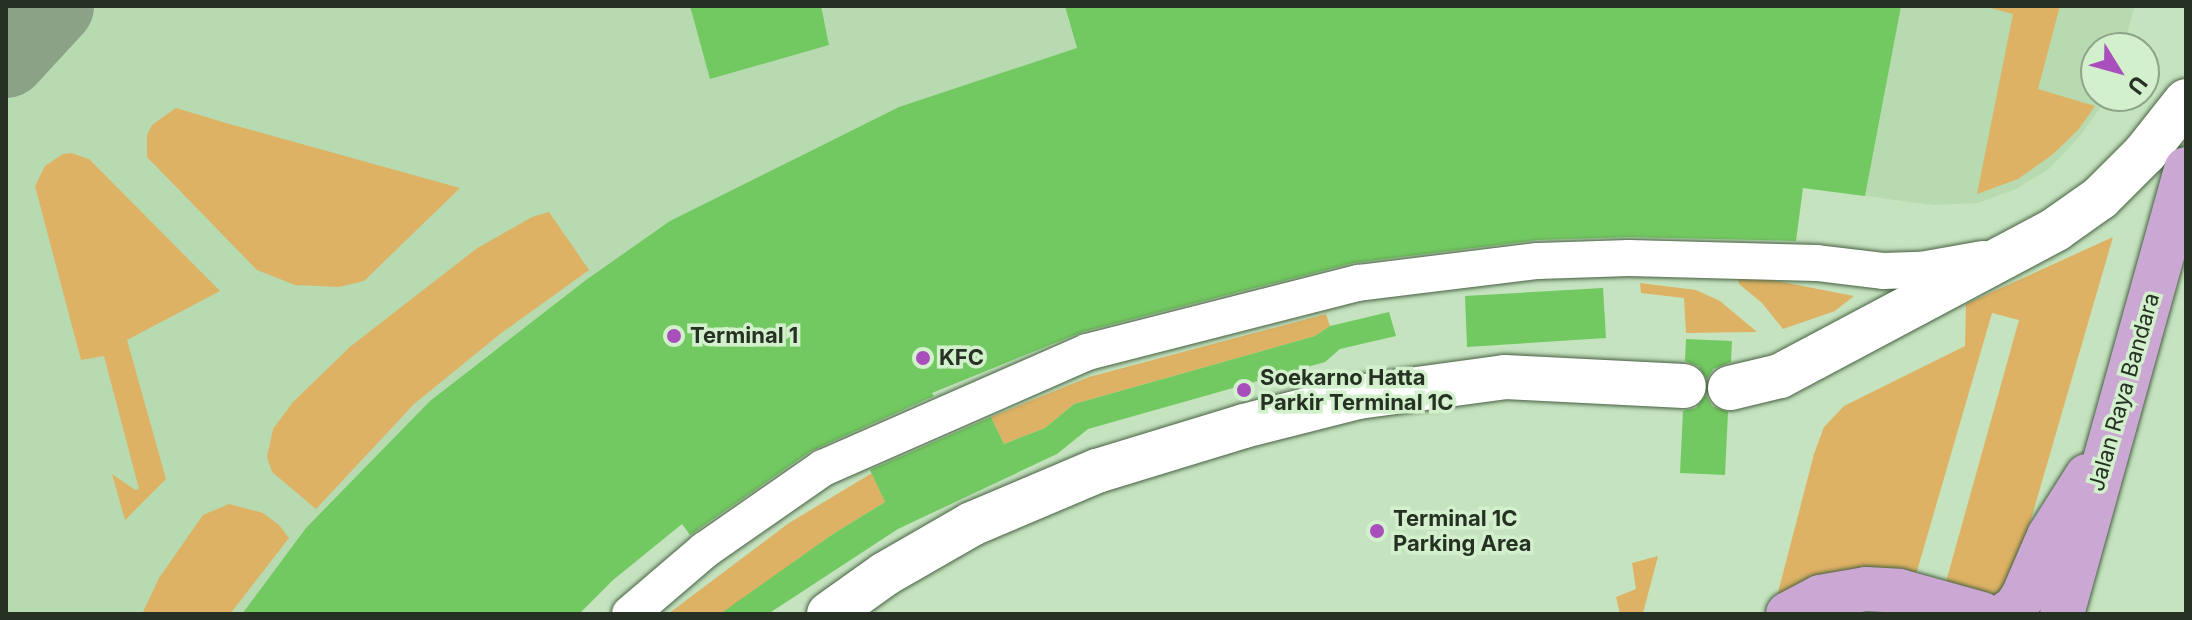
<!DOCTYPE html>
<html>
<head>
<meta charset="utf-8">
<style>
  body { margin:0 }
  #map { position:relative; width:2192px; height:620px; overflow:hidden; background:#c5e3bf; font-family:Inter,sans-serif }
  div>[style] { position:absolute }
  .built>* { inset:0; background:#b7dab0 }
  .green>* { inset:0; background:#deb264 }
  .taxiway>* { height:80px; margin:-40px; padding:0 40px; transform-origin:40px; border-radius:40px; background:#8ca286 }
  .building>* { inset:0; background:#73c961 }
  .roads { filter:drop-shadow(0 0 2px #476142) drop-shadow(0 0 2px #476142) }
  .minor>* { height:36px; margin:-18px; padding:0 18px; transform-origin:18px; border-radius:18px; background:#fff }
  .tertiary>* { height:44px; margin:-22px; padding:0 22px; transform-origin:22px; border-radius:22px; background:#fff }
  .primary>* { height:44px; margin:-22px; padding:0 22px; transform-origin:22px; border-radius:22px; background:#cba8d3 }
  .dots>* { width:22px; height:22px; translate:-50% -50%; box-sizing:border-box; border:4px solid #d2f0cc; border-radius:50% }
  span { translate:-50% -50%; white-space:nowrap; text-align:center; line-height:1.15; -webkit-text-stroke:7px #d2f0cc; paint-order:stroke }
  .poi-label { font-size:22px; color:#263123; font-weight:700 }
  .left { translate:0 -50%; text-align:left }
  .street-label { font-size:22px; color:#263123 }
  .frame { position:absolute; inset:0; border:8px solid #263123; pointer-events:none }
  .north { position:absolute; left:2080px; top:32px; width:80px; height:80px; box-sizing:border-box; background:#d2f0cc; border:2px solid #8da488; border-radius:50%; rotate:127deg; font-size:22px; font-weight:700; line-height:32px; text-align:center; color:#263123 }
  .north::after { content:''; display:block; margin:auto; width:28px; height:36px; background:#a94fbc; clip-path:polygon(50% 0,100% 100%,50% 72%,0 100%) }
</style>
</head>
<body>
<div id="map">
  <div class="built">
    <div style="clip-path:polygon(6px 6px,2135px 6px,2123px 48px,2096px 48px,2096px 96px,2107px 96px,2105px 101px,2080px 136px,2049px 169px,2014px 190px,1977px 203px,1934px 205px,1803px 188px,1651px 141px,635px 464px,682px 524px,613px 580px,579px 614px,6px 614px)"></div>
  </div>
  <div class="green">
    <div style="clip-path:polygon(1983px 6px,2060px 6px,2038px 89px,2095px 106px,2078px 130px,2052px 155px,2018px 179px,1977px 194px,2013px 14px)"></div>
    <div style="clip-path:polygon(176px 108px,226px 123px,460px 188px,364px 281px,339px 287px,295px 285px,257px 270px,147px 157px,147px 135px,152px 125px)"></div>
    <div style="clip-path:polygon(71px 153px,89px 159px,220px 291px,127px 340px,166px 479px,125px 520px,112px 474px,135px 490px,139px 489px,104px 356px,81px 360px,35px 186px,45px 166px,63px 154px)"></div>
    <div style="clip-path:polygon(549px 212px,589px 270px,500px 334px,414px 404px,316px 509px,272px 472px,267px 457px,273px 429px,293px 402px,351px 346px,476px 249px,532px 217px)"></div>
    <div style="clip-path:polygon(2113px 237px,2007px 602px,1944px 589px,2019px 320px,1992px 313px,1915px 578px,1775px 604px,1814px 454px,1824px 427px,1844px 406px,1965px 346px,1966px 304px)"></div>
    <div style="clip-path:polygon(1745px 275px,1854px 296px,1835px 311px,1783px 329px,1762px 303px,1739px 284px,1738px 279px)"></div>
    <div style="clip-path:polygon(1640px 283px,1696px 290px,1720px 301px,1757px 332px,1686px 333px,1684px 298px,1641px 293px)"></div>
    <div style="clip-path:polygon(1326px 314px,1330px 326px,1315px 336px,1074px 404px,1045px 428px,1004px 444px,991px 417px,1089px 377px)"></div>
    <div style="clip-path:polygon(872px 473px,885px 502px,833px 534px,724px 614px,668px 614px,789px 523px)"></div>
    <div style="clip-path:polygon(229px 504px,263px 513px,279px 525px,289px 538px,230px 614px,142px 614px,159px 578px,203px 515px)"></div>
    <div style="clip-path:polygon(1658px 556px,1643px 613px,1620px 614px,1616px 597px,1636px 589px,1632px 563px)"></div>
  </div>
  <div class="taxiway">
    <div style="left:6px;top:58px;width:71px;rotate:-47.3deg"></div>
  </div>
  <div class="building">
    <div style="clip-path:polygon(690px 6px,821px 6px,829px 45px,710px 79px)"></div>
    <div style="clip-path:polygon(1065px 6px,1901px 6px,1865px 196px,1803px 188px,1796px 241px,1630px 237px,1537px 240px,1353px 263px,1082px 332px,932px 393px,934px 396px,811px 451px,690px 535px,682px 524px,613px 580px,579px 614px,242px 614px,306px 528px,430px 401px,586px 280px,670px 221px,899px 107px,1077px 48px)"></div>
    <div style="clip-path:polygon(1603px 288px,1606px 338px,1467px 347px,1465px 296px)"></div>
    <div style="clip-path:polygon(1389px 312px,1396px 336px,1340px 349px,1325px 362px,1088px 429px,1057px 454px,898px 529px,768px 614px,720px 614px,833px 534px,885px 502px,870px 470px,991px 417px,1004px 444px,1045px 428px,1074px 404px,1315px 336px,1330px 326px)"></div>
    <div style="clip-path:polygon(1686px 339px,1732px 341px,1731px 362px,1713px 369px,1707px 379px,1698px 366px,1685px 361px)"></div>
    <div style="clip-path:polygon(1706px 395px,1712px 406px,1728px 412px,1725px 475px,1680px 473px,1683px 411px,1696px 408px)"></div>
  </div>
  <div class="roads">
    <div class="minor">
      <div style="left:630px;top:614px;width:99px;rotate:-40.5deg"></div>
      <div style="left:705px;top:550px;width:144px;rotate:-34.8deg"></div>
      <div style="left:823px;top:468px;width:288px;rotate:-23.7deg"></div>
      <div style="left:1087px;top:352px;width:280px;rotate:-14.3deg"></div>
      <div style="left:1358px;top:283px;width:181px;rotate:-7deg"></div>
      <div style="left:1538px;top:261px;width:91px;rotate:-1.9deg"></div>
      <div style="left:1629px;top:258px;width:188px;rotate:1.5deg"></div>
      <div style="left:1817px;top:263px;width:66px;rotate:6.9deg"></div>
      <div style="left:1883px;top:271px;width:38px;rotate:-2deg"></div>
      <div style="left:1921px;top:270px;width:63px;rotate:-10.1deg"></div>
    </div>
    <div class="tertiary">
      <div style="left:1730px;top:388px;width:51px;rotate:-13.5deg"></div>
      <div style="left:1780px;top:376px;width:313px;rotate:-28deg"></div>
      <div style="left:2056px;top:229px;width:54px;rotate:-35.2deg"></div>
      <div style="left:2100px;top:198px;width:64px;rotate:-45deg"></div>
      <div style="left:2145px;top:153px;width:66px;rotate:-51.7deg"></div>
      <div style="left:829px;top:614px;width:69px;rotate:-35.5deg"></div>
      <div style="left:885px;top:574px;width:100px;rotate:-29.9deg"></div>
      <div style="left:972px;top:524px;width:136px;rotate:-23deg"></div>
      <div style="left:1097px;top:471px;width:154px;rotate:-17deg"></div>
      <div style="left:1244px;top:426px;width:118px;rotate:-14.3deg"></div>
      <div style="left:1358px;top:397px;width:148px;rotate:-7.7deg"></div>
      <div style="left:1505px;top:377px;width:179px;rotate:2.9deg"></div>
    </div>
    <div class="primary">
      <div style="left:1788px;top:614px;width:36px;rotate:-28deg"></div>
      <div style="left:1820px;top:597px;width:47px;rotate:-9.9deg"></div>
      <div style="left:1866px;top:589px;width:33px;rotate:3deg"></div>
      <div style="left:1899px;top:591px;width:86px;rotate:15.5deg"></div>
      <div style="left:2006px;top:614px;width:11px;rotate:-34deg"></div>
      <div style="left:2015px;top:608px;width:14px;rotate:-56deg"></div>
      <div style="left:2023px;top:596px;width:65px;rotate:-66.6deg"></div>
      <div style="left:2049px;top:536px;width:71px;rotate:-57.7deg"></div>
      <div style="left:2062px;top:614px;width:462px;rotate:-74.4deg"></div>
    </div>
  </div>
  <div class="dots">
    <div style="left:674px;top:336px;background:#a94fbc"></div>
    <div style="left:923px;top:358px;background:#a94fbc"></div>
    <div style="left:1244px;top:390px;background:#a94fbc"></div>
    <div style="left:1377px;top:531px;background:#a94fbc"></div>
  </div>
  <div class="poi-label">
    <span class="left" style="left:690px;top:336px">Terminal 1</span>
    <span class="left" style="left:939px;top:358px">KFC</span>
    <span class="left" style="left:1260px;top:390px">Soekarno Hatta<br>Parkir Terminal 1C</span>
    <span class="left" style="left:1393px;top:531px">Terminal 1C<br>Parking Area</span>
  </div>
  <div class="street-label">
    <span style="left:2124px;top:392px;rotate:-74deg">Jalan Raya Bandara</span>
  </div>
  <div class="frame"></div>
  <div class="north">U</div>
</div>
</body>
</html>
